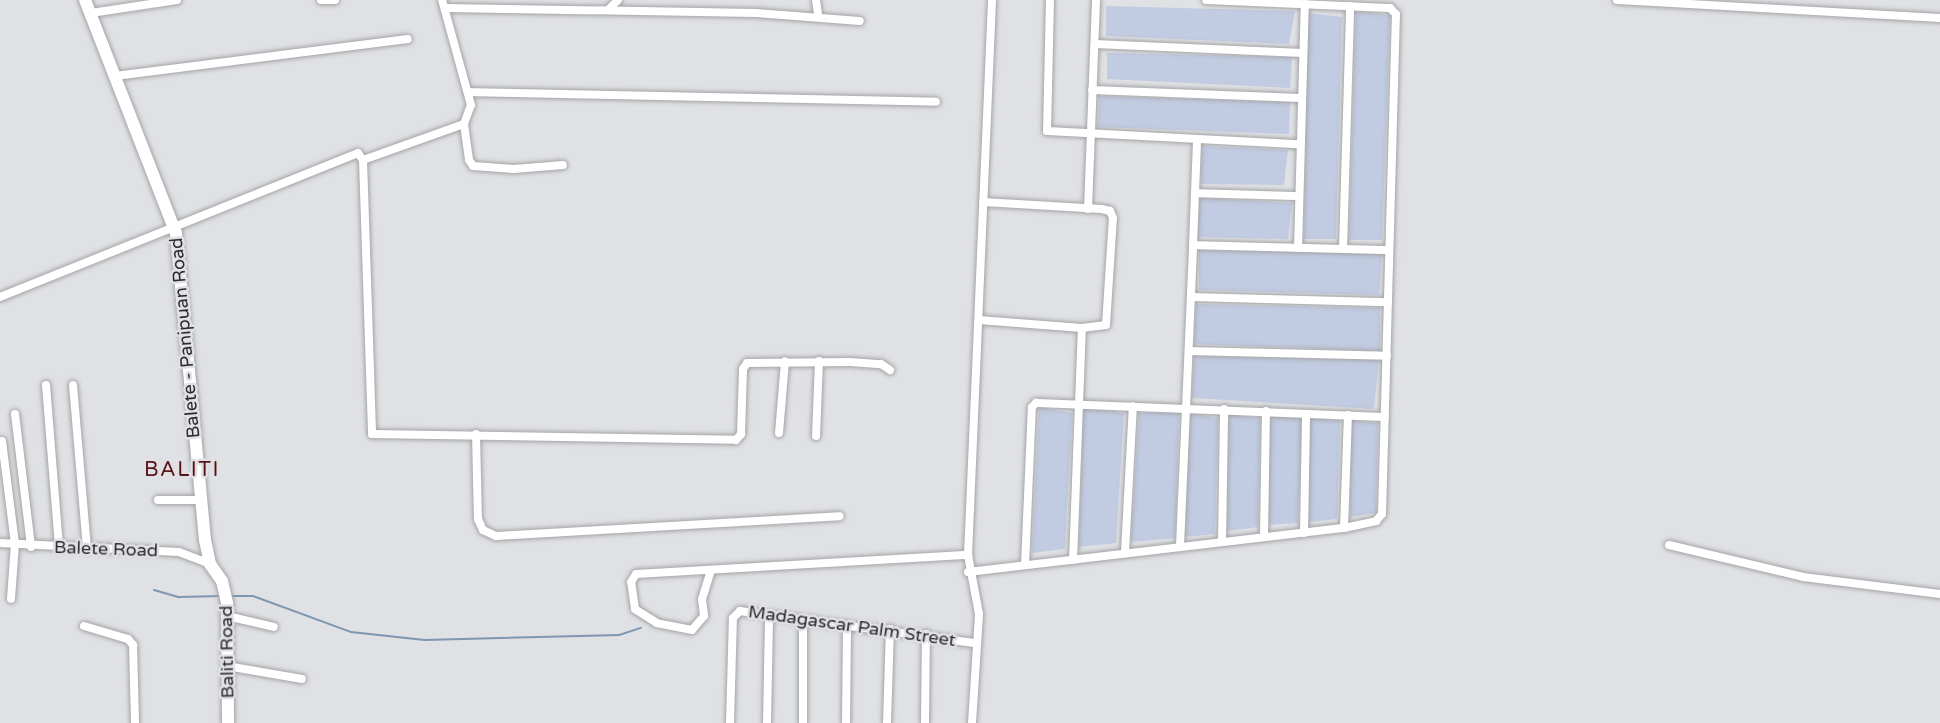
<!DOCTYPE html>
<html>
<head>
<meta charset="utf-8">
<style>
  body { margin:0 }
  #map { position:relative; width:1940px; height:723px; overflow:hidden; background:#e0e1e4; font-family:"Varela Round",sans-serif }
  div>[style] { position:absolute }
  .green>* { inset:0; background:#c1cbe1 }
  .stream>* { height:2px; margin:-1px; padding:0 1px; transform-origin:1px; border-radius:1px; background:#7f96b1 }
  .roads { filter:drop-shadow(0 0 2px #a3a4a7) drop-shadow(0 0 2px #a3a4a7) }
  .street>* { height:8px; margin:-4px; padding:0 4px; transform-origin:4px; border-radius:4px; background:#fff }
  .secondary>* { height:12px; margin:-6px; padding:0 6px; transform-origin:6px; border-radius:6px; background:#fff }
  span { translate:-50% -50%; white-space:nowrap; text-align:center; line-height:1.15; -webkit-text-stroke:5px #e0e1e4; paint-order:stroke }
  .street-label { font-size:18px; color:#2d2d2f }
  .quarter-label { font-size:21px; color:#581316; letter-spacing:1.5px }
</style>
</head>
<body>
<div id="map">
  <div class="green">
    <div style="clip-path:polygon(1106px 6px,1295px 11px,1289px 44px,1106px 36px)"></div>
    <div style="clip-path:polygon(1356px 12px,1390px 15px,1382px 240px,1349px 240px)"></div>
    <div style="clip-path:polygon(1308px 13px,1342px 17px,1336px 239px,1304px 239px)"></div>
    <div style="clip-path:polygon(1107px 53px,1292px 57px,1290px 88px,1107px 79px)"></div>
    <div style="clip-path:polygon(1099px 96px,1290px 102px,1289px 134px,1098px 127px)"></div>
    <div style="clip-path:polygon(1202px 146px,1288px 150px,1284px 185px,1201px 184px)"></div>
    <div style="clip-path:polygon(1199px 198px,1292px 203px,1288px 239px,1198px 237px)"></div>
    <div style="clip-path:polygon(1199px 250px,1382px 254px,1379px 295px,1199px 290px)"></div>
    <div style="clip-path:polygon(1196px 304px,1380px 308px,1380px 351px,1194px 344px)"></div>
    <div style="clip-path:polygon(1194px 356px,1379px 360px,1374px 409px,1192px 398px)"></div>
    <div style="clip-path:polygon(1039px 407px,1072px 413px,1065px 549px,1032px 553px)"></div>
    <div style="clip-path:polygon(1083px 408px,1124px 413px,1116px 543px,1079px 547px)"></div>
    <div style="clip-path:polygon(1179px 412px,1175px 538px,1131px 542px,1139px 413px)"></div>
    <div style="clip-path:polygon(1190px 413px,1218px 418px,1215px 534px,1185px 537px)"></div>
    <div style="clip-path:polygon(1229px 414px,1260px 419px,1258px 527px,1227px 531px)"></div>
    <div style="clip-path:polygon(1270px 415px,1302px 418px,1298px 523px,1268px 525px)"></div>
    <div style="clip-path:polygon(1310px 418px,1340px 421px,1337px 519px,1309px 522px)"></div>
    <div style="clip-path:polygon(1351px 421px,1378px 423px,1376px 513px,1350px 517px)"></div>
  </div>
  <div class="stream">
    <div style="left:154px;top:590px;width:26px;rotate:16deg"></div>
    <div style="left:179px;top:597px;width:43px;rotate:-1.3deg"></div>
    <div style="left:230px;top:596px;width:23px"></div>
    <div style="left:253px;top:596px;width:104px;rotate:20.2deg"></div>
    <div style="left:351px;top:632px;width:74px;rotate:6.2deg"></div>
    <div style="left:425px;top:640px;width:194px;rotate:-1.5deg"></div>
    <div style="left:619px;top:635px;width:23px;rotate:-18deg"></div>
  </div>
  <div class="roads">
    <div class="street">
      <div style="left:321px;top:0;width:14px"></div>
      <div style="left:816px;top:0;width:15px;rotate:82deg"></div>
      <div style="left:1050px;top:0;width:131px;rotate:91.3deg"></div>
      <div style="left:1047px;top:131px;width:252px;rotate:3deg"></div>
      <div style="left:1617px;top:0;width:324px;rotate:3.2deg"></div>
      <div style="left:445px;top:8px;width:311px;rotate:0.9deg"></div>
      <div style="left:756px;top:13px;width:104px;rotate:4.4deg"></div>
      <div style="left:608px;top:10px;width:14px;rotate:-45deg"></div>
      <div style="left:91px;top:13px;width:87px;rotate:-8.6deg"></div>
      <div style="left:1095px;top:44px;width:208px;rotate:2.5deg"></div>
      <div style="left:115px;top:76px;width:295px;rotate:-7.2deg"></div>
      <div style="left:1092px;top:90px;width:209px;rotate:2.2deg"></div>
      <div style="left:469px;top:92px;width:467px;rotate:1.2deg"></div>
      <div style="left:464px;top:124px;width:36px;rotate:82deg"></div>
      <div style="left:469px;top:160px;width:7px;rotate:56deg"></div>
      <div style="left:473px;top:166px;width:41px;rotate:4.2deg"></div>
      <div style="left:514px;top:169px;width:49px;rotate:-4.7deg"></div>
      <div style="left:363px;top:160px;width:107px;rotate:-19.6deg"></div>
      <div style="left:464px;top:124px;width:20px;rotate:-70deg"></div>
      <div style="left:471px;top:105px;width:109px;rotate:-105.4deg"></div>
      <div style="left:1195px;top:193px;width:104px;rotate:1.7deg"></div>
      <div style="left:1088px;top:209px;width:209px;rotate:-87.8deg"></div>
      <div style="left:1193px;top:245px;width:106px;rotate:-87.8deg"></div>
      <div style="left:1298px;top:248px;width:244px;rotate:-88.4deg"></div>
      <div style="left:1343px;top:248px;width:242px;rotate:-88.3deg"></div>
      <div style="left:0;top:297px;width:386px;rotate:-21.9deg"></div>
      <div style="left:358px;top:153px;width:9px;rotate:54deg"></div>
      <div style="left:363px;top:160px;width:274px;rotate:88.1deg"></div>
      <div style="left:372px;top:434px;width:364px;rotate:0.9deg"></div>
      <div style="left:736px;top:440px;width:8px;rotate:-50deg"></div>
      <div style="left:741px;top:434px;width:65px;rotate:-88.2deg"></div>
      <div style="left:743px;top:369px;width:7px;rotate:-56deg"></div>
      <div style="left:747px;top:363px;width:103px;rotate:-0.6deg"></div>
      <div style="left:850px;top:362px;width:31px;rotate:4deg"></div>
      <div style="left:881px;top:364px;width:11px;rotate:34deg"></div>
      <div style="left:1191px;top:297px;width:197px;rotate:1.5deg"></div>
      <div style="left:979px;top:320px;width:103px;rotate:4.4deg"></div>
      <div style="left:1082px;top:328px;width:24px;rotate:-7deg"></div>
      <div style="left:1106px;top:325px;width:107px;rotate:-86.3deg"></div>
      <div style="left:1113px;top:218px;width:8px;rotate:-113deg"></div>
      <div style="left:1110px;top:211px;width:8px;rotate:-166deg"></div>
      <div style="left:1102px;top:209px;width:119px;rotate:-176.6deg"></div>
      <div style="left:1189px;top:351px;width:198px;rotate:1.4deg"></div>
      <div style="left:46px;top:385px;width:163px;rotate:85.4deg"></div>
      <div style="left:73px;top:385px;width:164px;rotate:85.1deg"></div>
      <div style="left:15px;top:414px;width:134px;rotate:83.1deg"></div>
      <div style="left:779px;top:433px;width:72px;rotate:-85.2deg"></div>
      <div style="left:476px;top:434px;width:85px;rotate:88.7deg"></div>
      <div style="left:478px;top:519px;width:12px;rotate:66deg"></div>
      <div style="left:483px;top:530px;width:14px;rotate:25deg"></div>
      <div style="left:496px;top:536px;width:344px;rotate:-3.3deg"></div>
      <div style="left:816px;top:436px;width:75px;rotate:-87.7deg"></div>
      <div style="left:2px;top:441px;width:104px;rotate:82.8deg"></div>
      <div style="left:15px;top:544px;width:55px;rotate:94.2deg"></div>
      <div style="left:158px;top:500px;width:42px"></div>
      <div style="left:1344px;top:528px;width:113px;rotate:-88deg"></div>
      <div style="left:1304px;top:533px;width:119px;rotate:-89deg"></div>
      <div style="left:1264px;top:536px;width:125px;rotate:-89.1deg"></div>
      <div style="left:1222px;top:542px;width:133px;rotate:-89.1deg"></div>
      <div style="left:0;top:543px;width:179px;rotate:2.9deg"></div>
      <div style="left:179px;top:552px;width:33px;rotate:21deg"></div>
      <div style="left:1669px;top:545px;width:138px;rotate:13.4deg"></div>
      <div style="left:1803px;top:577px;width:138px;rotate:7.1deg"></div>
      <div style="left:1180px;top:546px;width:301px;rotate:-87.5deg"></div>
      <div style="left:1193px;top:245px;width:196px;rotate:1.5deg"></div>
      <div style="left:1125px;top:552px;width:146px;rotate:-86.9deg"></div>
      <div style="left:1073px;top:560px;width:232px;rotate:-87.8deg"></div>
      <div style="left:1025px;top:565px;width:158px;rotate:-87.5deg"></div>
      <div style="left:1032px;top:407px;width:6px;rotate:-45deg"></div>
      <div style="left:1036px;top:403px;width:349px;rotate:2.3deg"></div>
      <div style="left:711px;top:570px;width:30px;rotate:107deg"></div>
      <div style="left:702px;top:599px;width:17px;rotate:83deg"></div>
      <div style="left:704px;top:616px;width:18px;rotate:131deg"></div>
      <div style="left:692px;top:630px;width:36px;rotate:-169deg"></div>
      <div style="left:657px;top:623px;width:26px;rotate:-148deg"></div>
      <div style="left:635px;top:609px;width:27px;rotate:-98deg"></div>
      <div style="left:631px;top:582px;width:9px;rotate:-58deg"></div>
      <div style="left:636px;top:574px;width:333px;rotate:-3.3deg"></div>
      <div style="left:968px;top:572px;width:379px;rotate:-6.7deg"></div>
      <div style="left:1344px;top:528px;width:33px;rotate:-12deg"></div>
      <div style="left:1376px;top:521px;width:9px;rotate:-49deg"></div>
      <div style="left:1382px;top:514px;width:500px;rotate:-88.4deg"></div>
      <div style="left:1396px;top:14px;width:8px;rotate:-135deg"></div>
      <div style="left:1390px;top:8px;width:184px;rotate:-177.5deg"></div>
      <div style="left:227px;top:616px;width:48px;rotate:13.2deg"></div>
      <div style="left:803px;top:620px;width:103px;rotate:90deg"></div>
      <div style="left:84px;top:626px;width:46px;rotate:16.5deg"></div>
      <div style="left:128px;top:639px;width:8px;rotate:50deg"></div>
      <div style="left:133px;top:645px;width:78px;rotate:88.5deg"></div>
      <div style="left:227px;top:666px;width:76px;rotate:9.8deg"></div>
      <div style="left:730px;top:723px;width:105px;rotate:-88.4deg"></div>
      <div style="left:733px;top:618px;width:10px;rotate:-45deg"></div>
      <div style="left:740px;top:611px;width:236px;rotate:7.8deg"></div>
      <div style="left:767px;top:723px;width:108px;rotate:-88.9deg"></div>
      <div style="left:846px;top:723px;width:98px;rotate:-89.4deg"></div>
      <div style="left:887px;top:723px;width:94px;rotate:-88.2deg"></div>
      <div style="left:925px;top:723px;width:89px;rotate:-89.4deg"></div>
      <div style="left:972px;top:723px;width:109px;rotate:-86.3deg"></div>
      <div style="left:979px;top:614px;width:60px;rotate:-100.6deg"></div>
      <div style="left:968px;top:555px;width:556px;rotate:-87.52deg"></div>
    </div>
    <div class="secondary">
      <div style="left:85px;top:0;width:250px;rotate:68.7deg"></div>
      <div style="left:176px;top:233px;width:308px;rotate:84.6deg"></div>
      <div style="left:205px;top:540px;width:25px;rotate:78deg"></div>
      <div style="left:210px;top:564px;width:21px;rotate:55deg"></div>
      <div style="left:222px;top:581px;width:23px;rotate:77deg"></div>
      <div style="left:227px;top:603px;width:120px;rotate:89.5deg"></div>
    </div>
  </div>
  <div class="street-label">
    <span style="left:185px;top:338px;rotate:-95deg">Balete - Panipuan Road</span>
    <span style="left:106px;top:549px;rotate:2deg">Balete Road</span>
    <span style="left:852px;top:626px;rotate:8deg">Madagascar Palm Street</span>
    <span style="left:227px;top:652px;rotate:-91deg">Baliti Road</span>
  </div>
  <div class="quarter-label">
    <span style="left:182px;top:470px">BALITI</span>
  </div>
</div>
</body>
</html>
